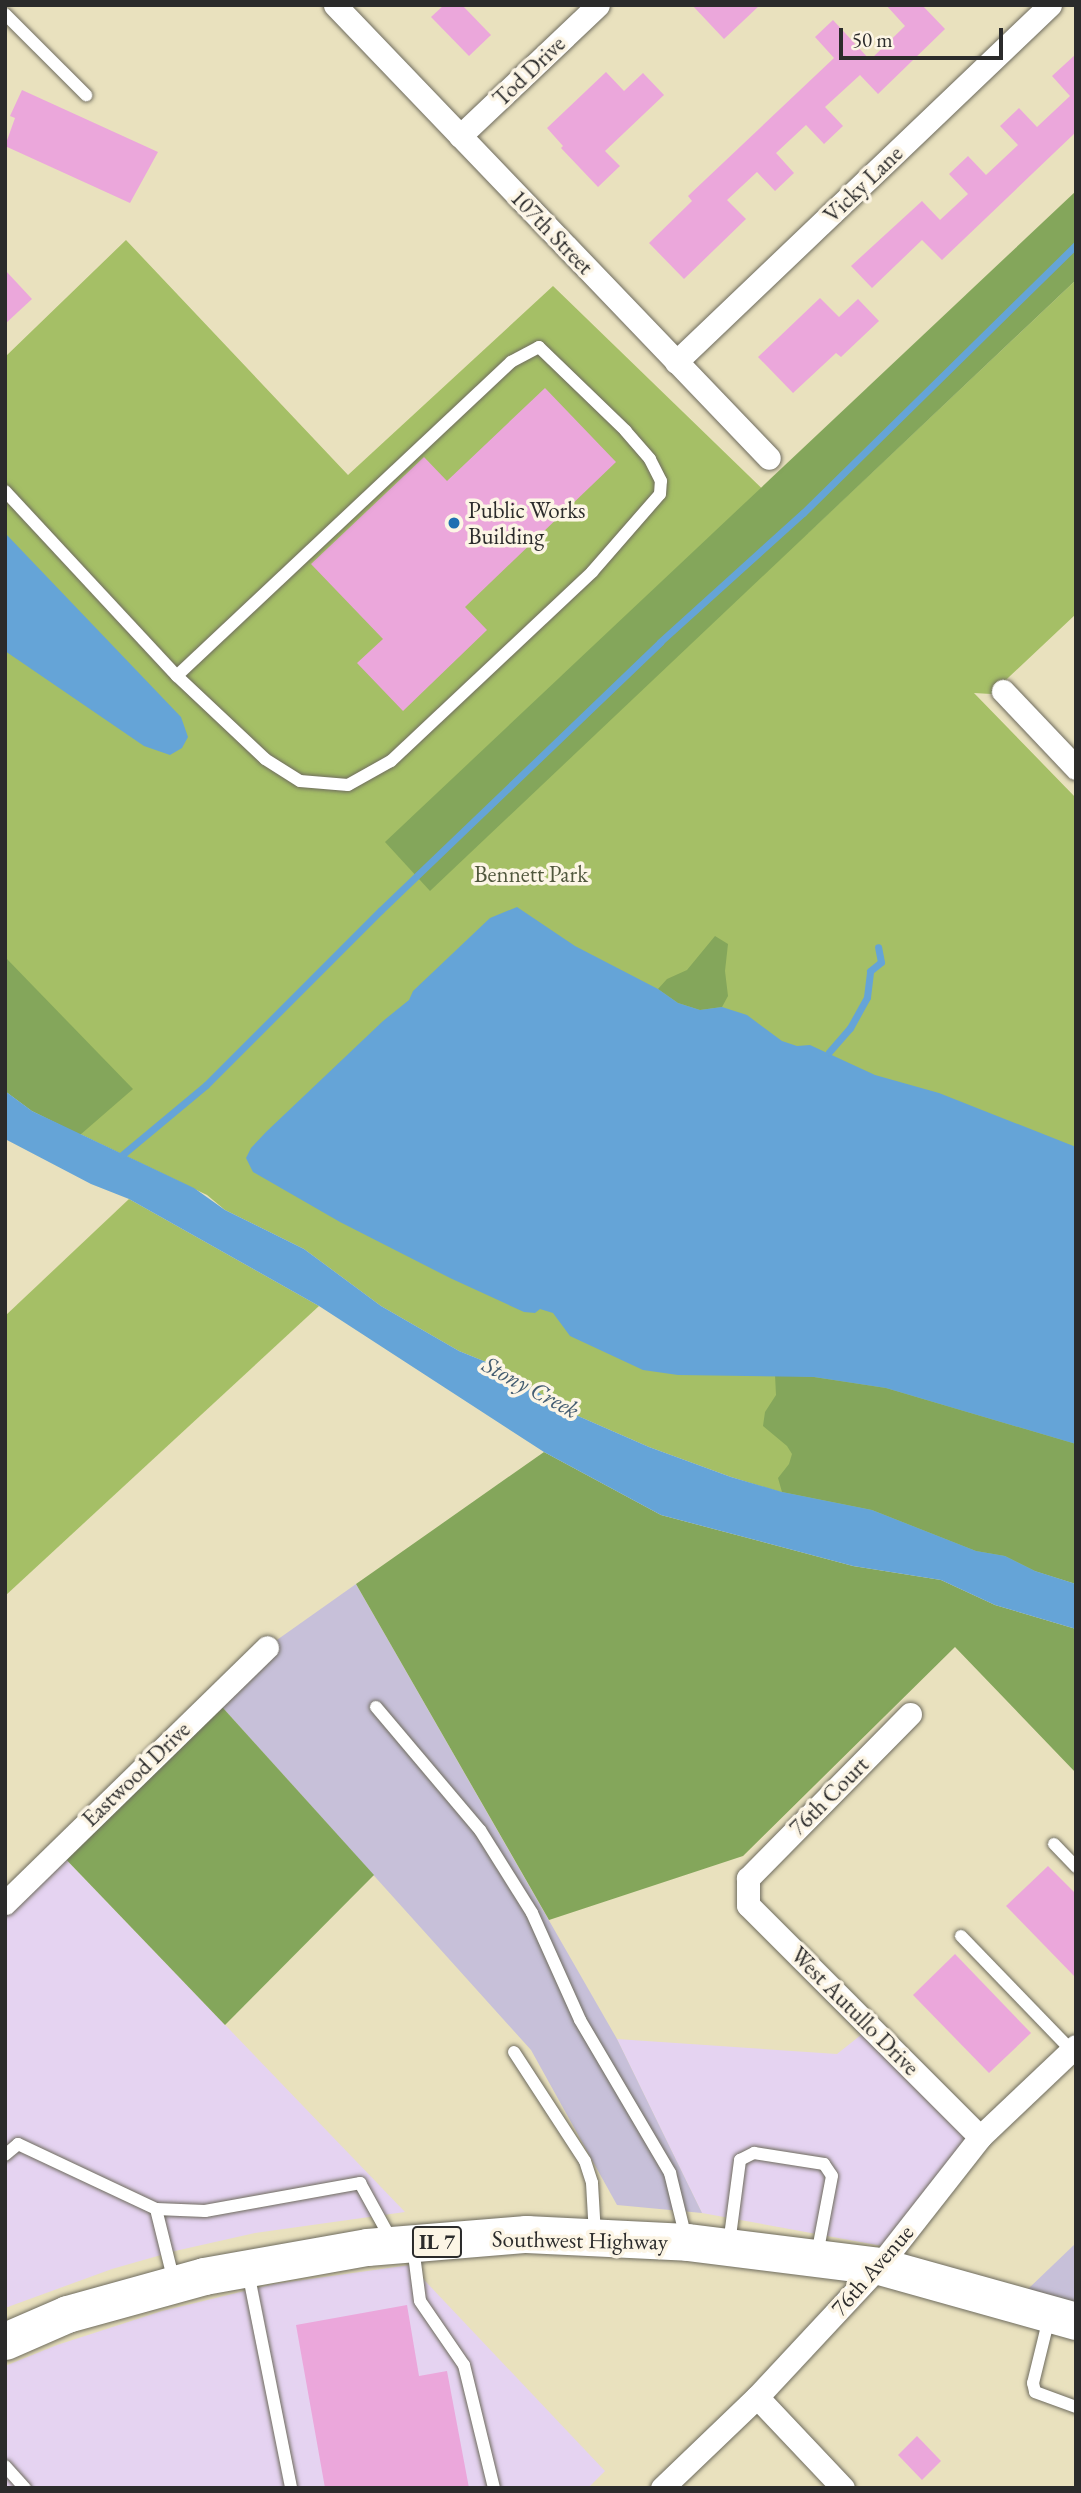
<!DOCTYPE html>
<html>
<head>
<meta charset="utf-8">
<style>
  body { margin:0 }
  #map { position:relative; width:1081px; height:2493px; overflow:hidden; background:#e9e1be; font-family:"EB Garamond",serif }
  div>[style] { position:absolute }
  .built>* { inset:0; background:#e5d3f1 }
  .industrial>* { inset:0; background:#c7c0d9 }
  .green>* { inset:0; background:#a5bf66 }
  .forest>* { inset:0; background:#84a65b }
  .water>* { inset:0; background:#65a4d7 }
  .stream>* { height:7px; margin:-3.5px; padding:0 3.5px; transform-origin:3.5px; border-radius:3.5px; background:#65a4d7 }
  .building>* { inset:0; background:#eba7db }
  .roads { filter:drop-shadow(0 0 2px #6e6b5e) drop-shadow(0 0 2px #6e6b5e) }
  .lane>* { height:12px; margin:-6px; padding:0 6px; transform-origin:6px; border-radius:6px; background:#fff }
  .street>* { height:23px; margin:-11.5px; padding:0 11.5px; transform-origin:11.5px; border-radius:11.5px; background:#fff }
  .primary>* { height:37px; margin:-18.5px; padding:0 18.5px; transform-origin:18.5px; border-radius:18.5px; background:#fff }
  .dots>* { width:19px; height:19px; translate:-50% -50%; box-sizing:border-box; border:4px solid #fcf5e5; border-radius:50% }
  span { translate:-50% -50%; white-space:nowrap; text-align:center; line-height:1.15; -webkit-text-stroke:7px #fcf5e5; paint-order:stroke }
  .shield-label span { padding:2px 5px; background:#fcf5e5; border:2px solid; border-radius:5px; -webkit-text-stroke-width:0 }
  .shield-label { font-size:21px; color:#2b2b2b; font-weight:700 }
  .street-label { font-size:23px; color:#2b2b2b }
  .poi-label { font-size:23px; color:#2b2b2b }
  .left { translate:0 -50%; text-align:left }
  .park-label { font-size:23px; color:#50573d }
  .water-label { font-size:24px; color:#425b70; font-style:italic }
  .frame { position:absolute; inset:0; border:7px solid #2b2b2b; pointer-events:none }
  .scale { position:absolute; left:839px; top:28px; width:164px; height:32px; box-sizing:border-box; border:4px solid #2b2b2b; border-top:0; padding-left:9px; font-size:21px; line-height:24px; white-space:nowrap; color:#2b2b2b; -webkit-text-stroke:5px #fcf5e5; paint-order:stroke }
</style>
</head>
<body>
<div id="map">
  <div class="built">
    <div style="clip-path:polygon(58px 1851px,405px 2212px,255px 2233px,175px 2251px,112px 2269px,5px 2308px,5px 1903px)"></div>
    <div style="clip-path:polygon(871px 2027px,980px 2137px,893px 2248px,702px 2213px,617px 2039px,837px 2054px)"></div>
    <div style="clip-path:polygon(410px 2265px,605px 2471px,588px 2488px,5px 2488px,5px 2366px,57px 2345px,162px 2311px,274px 2284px)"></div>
  </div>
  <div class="industrial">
    <div style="clip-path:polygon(356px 1584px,617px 2039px,702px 2213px,617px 2205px,531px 2050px,214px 1698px,267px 1647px)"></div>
    <div style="clip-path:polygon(1076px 2243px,1076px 2302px,1028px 2289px)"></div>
  </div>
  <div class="green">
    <div style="clip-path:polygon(126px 240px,348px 475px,553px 286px,808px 533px,1076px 280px,1076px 614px,991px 694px,974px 693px,1076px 798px,1076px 1584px,731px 1477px,649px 1447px,578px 1416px,491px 1364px,459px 1351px,381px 1306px,304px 1249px,225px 1210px,207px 1195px,32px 1111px,5px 1091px,5px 357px)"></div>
    <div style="clip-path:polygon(129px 1199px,319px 1306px,5px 1596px,5px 1316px)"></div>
  </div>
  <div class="forest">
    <div style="clip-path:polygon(1076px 191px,1076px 280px,430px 891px,385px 842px)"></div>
    <div style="clip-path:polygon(715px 936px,728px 944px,725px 971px,728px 996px,722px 1007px,700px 1010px,678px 1003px,658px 989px,667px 979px,687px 970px)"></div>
    <div style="clip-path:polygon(5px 957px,133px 1089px,80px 1135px,32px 1111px,5px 1091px)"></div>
    <div style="clip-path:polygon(775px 1375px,814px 1377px,886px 1388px,1076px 1444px,1076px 1584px,1035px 1571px,1005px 1556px,976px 1551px,872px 1510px,782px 1492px,778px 1478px,789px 1464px,792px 1454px,787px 1446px,763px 1426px,765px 1412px,776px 1395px)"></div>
    <div style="clip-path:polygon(544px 1452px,661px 1515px,853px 1566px,941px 1580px,995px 1605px,1076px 1629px,1076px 1773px,955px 1647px,743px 1856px,549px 1920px,356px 1584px)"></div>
    <div style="clip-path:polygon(214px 1698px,374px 1875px,225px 2025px,58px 1851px)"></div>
  </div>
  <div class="water">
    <div style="clip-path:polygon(5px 533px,181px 717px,188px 737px,182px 748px,170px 755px,144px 746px,5px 651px)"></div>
    <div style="clip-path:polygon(517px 907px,575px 946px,658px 989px,678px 1003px,700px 1010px,722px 1007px,747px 1015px,782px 1041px,797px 1046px,810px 1045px,875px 1075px,939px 1093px,1076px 1147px,1076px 1444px,886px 1388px,814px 1377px,678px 1375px,643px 1370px,570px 1336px,553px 1313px,540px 1309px,535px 1313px,524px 1312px,450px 1278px,340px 1222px,253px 1172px,246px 1158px,251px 1148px,266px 1132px,383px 1021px,409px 1000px,413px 991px,490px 918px)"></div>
    <div style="clip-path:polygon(5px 1091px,32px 1111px,194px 1188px,225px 1210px,304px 1249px,381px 1306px,459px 1351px,491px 1364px,578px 1416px,649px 1447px,731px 1477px,782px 1492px,872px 1510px,976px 1551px,1005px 1556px,1035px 1571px,1076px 1584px,1076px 1629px,995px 1605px,941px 1580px,853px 1566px,661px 1515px,544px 1452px,319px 1306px,129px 1199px,91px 1184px,5px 1139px)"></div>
  </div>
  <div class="stream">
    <div style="left:829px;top:1052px;width:32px;rotate:-49deg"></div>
    <div style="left:850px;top:1028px;width:35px;rotate:-61deg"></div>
    <div style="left:867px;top:997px;width:26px;rotate:-83deg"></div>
    <div style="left:870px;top:971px;width:14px;rotate:-39deg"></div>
    <div style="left:881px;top:962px;width:15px;rotate:-101deg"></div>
    <div style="left:122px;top:1155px;width:109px;rotate:-39.8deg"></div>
    <div style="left:206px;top:1085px;width:247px;rotate:-45deg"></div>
    <div style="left:381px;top:910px;width:387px;rotate:-43.8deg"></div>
    <div style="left:660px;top:642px;width:193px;rotate:-42.1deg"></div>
    <div style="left:803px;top:513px;width:383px;rotate:-44.5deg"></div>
  </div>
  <div class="building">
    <div style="clip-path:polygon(444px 5px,462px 5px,491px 35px,469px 56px,431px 17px)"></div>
    <div style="clip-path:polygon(692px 5px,760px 5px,724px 39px)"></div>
    <div style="clip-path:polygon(886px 5px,922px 5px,945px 29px,878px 94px,860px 75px,825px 107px,843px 126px,824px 144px,806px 125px,776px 153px,794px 173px,775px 191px,757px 172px,727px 200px,746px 219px,684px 279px,649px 243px,692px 201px,688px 196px,834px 58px,815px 37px,833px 20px,870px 60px,905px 26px)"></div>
    <div style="clip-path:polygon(1076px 54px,1076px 132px,942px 260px,922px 240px,872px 288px,851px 266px,922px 201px,940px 220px,968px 194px,949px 174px,968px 156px,986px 175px,1018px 145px,1000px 126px,1019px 108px,1037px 127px,1070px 96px,1052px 76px)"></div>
    <div style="clip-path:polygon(606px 72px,624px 91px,643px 73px,664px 95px,605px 151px,620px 166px,598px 187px,561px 148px,563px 146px,547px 128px)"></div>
    <div style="clip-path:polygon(22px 90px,158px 152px,130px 203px,5px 146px,15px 118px,10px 116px)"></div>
    <div style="clip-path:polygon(5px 270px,32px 299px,5px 324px)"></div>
    <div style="clip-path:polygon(820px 298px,839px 317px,858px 299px,879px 321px,841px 357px,836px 353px,793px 393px,758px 357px)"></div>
    <div style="clip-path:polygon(545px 388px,616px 462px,465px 607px,487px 630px,403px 711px,357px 663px,383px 639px,311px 564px,424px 457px,447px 481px)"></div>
    <div style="clip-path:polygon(1048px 1866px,1076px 1894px,1076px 1978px,1006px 1906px)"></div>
    <div style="clip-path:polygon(955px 1954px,1031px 2033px,989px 2073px,913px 1995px)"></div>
    <div style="clip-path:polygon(407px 2305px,419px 2376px,447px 2371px,469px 2488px,325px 2488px,296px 2325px)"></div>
    <div style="clip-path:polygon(917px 2436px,941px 2461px,922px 2480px,898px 2455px)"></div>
  </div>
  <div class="roads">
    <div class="lane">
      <div style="left:5px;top:14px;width:115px;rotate:45deg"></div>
      <div style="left:5px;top:491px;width:253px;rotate:47.1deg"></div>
      <div style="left:177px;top:676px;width:121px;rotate:43.3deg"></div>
      <div style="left:265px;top:759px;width:41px;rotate:32.2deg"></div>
      <div style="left:300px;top:781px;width:48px;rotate:4.8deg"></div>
      <div style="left:348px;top:785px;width:49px;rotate:-29.2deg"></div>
      <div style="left:391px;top:761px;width:276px;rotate:-43.2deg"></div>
      <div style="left:592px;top:572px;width:103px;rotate:-48.9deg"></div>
      <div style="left:660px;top:494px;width:13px;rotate:-86deg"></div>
      <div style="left:661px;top:481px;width:25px;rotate:-117deg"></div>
      <div style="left:650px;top:459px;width:37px;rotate:-131deg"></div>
      <div style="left:626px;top:431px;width:121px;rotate:-136deg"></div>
      <div style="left:539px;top:347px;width:32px;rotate:152deg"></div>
      <div style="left:511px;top:362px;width:458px;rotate:136.8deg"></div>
      <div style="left:376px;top:1707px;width:161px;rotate:49.8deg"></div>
      <div style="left:480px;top:1830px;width:98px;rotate:57.9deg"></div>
      <div style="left:532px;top:1913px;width:117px;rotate:65.8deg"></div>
      <div style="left:580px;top:2020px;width:178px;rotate:59.5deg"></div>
      <div style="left:670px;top:2173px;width:67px;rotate:76.2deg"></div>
      <div style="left:1054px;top:1844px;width:32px;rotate:46deg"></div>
      <div style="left:961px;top:1936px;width:158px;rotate:46deg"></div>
      <div style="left:514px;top:2052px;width:130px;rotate:56.9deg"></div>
      <div style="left:585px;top:2161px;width:23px;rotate:72deg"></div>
      <div style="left:592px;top:2183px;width:52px;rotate:86.7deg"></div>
      <div style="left:5px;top:2155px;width:17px;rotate:-40deg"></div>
      <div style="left:18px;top:2144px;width:153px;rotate:25.2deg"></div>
      <div style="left:156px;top:2209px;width:75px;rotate:76.1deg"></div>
      <div style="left:156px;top:2209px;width:49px;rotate:2.3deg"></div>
      <div style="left:205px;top:2211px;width:158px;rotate:-10.2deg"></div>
      <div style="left:360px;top:2183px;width:66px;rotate:61.1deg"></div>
      <div style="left:729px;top:2244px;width:85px;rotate:-82.5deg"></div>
      <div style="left:740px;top:2160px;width:16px;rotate:-27deg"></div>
      <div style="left:754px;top:2153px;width:71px;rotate:8.9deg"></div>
      <div style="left:824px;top:2164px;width:14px;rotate:56deg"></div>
      <div style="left:832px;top:2176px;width:80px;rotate:100.8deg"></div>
      <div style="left:413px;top:2247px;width:54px;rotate:82.6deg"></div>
      <div style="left:420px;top:2301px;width:78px;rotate:55.5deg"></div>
      <div style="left:464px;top:2365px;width:127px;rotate:76.3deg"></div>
      <div style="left:248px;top:2272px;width:220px;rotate:78.7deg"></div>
      <div style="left:1049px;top:2318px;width:67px;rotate:103.8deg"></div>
      <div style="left:1033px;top:2383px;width:9px;rotate:77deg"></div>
      <div style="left:1035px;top:2392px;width:44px;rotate:20.1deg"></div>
      <div style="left:5px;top:2466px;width:30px;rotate:48deg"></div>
    </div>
    <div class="street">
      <div style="left:335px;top:5px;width:627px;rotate:46.23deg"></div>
      <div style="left:460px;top:136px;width:190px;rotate:-43.5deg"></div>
      <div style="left:676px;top:362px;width:517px;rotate:-43.67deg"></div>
      <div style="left:1003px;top:691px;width:106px;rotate:46.5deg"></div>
      <div style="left:910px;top:1714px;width:231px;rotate:134.6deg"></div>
      <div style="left:748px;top:1878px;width:27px;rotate:90deg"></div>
      <div style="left:748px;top:1905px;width:328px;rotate:45deg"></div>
      <div style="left:5px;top:1903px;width:366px;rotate:-44.3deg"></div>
      <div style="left:757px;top:2397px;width:125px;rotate:46.6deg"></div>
      <div style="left:662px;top:2488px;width:132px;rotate:-43.8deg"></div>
      <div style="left:757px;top:2397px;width:179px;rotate:-47deg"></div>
      <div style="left:879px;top:2266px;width:164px;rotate:-51.9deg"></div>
      <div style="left:980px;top:2137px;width:132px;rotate:-43.5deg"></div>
    </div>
    <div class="primary">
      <div style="left:5px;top:2341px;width:68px;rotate:-23.5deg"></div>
      <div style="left:67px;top:2314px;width:142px;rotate:-15.5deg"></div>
      <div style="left:204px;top:2276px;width:166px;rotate:-10.1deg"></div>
      <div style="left:367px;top:2247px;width:160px;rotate:-4.7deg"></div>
      <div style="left:526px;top:2234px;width:161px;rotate:2.8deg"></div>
      <div style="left:687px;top:2242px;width:193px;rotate:7.1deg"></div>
      <div style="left:879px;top:2266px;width:205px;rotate:15.6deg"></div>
    </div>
  </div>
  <div class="dots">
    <div style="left:454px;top:523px;background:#1f6fb2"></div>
  </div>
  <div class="shield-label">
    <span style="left:437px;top:2242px">IL 7</span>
  </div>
  <div class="street-label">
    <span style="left:529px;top:71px;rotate:-44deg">Tod Drive</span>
    <span style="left:863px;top:184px;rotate:-44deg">Vicky Lane</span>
    <span style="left:552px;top:232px;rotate:46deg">107th Street</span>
    <span style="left:136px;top:1774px;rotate:-44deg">Eastwood Drive</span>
    <span style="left:829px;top:1796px;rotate:-45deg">76th Court</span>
    <span style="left:855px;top:2011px;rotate:45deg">West Autullo Drive</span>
    <span style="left:580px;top:2240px;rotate:1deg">Southwest Highway</span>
    <span style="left:872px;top:2270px;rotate:-49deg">76th Avenue</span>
  </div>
  <div class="poi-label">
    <span class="left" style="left:468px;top:523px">Public Works<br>Building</span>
  </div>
  <div class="park-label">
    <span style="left:531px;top:874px">Bennett Park</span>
  </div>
  <div class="water-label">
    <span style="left:531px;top:1387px;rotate:28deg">Stony Creek</span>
  </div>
  <div class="frame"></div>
  <div class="scale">50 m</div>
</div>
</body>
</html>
